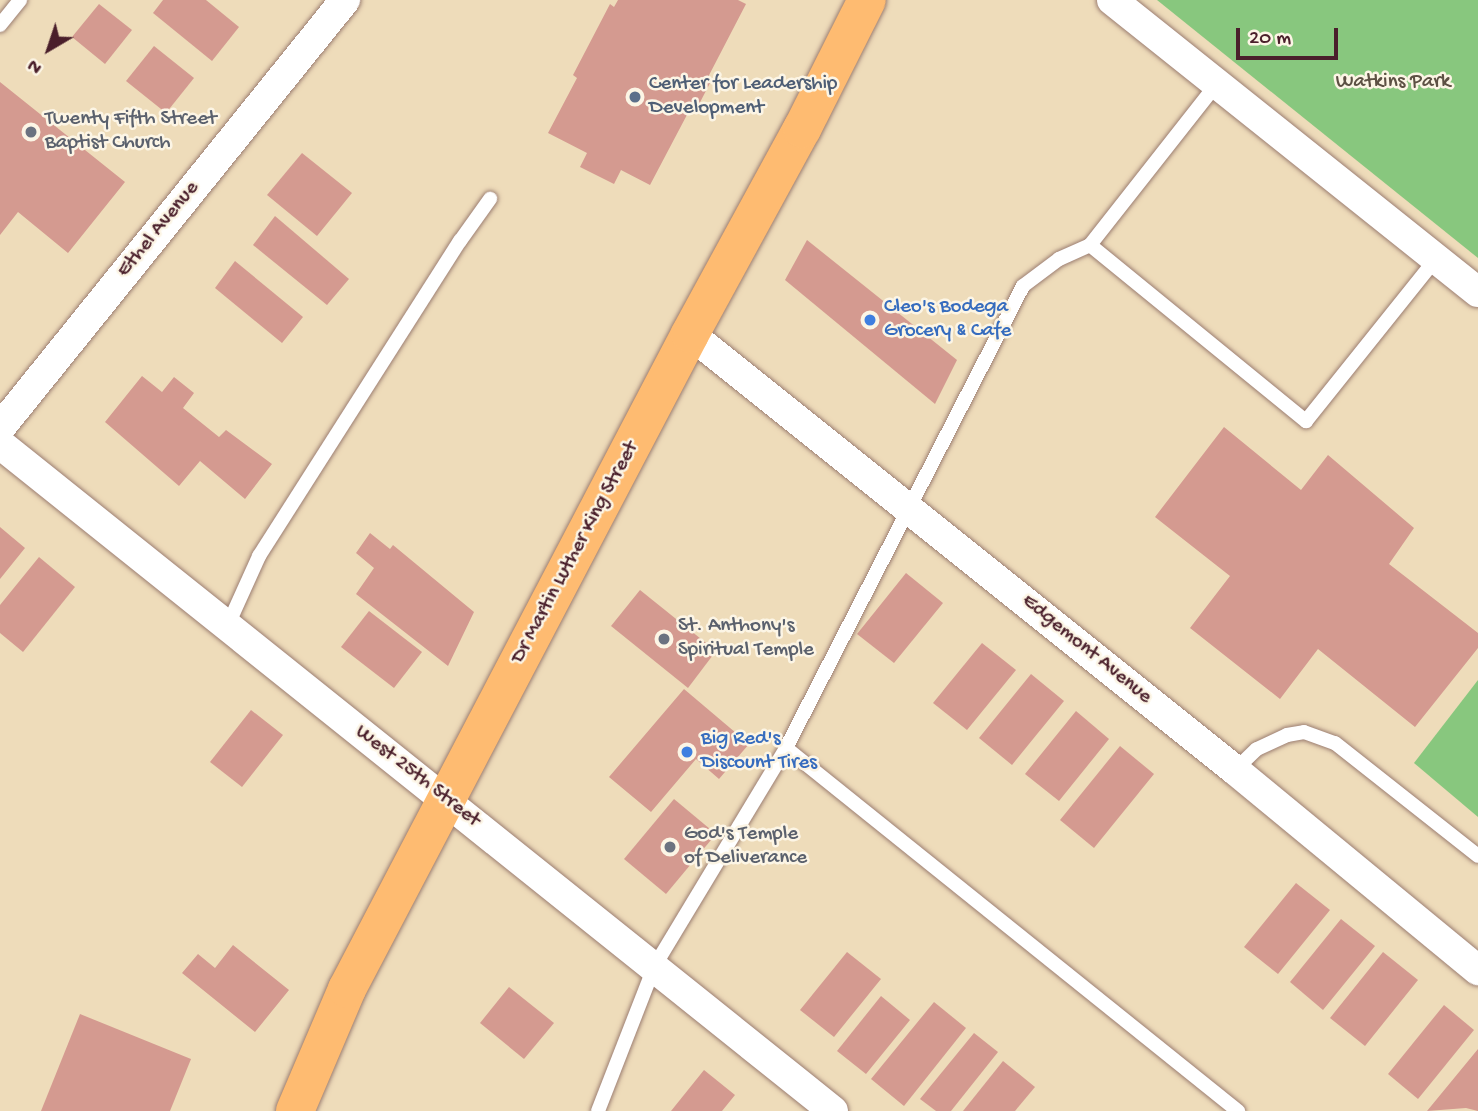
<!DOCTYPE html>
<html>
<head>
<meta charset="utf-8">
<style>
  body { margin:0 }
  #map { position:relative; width:1478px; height:1111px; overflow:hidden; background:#eedcba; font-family:"Gochi Hand",sans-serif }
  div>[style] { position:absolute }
  .green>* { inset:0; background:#88c77e }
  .building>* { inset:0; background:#d49a90 }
  .roads { filter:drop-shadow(0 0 2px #9c7e72) drop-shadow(0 0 2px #9c7e72) }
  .lane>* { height:14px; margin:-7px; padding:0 7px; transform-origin:7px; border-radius:7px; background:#fff }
  .street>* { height:30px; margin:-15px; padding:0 15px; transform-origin:15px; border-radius:15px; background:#fff }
  .primary>* { height:38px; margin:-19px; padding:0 19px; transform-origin:19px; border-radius:19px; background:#febb71 }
  .dots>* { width:19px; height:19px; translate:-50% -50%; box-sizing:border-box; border:4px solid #fcf5e5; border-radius:50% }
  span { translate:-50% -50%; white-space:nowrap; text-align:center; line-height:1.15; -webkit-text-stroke:5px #fcf5e5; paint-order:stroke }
  .park-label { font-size:21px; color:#5d5144 }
  .service-label { font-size:21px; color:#4e5e75 }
  .left { translate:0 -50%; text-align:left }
  .worship-label { font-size:21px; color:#5b616d }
  .street-label { font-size:21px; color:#4a1f2b }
  .shop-label { font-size:21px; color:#366cbe }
  .north { position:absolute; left:14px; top:14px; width:70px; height:70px; -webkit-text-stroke:5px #fcf5e5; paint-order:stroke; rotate:219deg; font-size:19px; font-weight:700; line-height:28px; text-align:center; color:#4a1f2b }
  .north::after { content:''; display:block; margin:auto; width:24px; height:32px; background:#4a1f2b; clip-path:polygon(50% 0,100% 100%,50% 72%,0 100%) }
  .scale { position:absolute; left:1236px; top:28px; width:102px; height:32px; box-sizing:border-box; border:4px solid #4a1f2b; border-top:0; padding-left:9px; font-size:21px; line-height:24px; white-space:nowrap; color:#4a1f2b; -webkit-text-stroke:5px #fcf5e5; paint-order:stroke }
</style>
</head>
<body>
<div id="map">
  <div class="green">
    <div style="clip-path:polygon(1157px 0,1478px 0,1478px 258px)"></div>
    <div style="clip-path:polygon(1478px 680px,1478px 817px,1414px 763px)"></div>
  </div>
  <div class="building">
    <div style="clip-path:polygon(163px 0,206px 0,239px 27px,212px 61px,153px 13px)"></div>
    <div style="clip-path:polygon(618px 0,738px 0,746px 4px,706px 81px,710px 83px,694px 114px,689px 111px,650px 185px,621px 170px,614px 184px,580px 167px,587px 153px,548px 133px,577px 78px,573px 75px,610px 4px,614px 7px)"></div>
    <div style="clip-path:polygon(99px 4px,132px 30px,105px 64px,72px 37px)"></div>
    <div style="clip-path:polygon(154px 46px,194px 78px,166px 113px,126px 81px)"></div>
    <div style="clip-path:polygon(0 82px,125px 182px,68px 253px,18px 212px,0 235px)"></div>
    <div style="clip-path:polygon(302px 153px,352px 193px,317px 236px,267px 195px)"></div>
    <div style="clip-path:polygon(275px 216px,349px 279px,327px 305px,253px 245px)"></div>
    <div style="clip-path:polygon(807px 240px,957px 360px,935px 404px,785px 280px)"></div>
    <div style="clip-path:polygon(235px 261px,303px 317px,282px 343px,215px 288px)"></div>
    <div style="clip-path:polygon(142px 376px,162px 392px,174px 377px,194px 393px,183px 408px,219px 437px,226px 430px,272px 464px,245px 499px,200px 461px,179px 486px,105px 422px)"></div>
    <div style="clip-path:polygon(1224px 427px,1301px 490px,1328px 455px,1414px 528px,1389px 564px,1478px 633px,1478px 648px,1415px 727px,1318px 649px,1280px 699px,1190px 628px,1230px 576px,1155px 517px)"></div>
    <div style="clip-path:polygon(0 527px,25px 548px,0 579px)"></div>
    <div style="clip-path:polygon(370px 533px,390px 549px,393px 545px,474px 612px,448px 666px,356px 594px,374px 568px,356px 553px)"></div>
    <div style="clip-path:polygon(39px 557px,75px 587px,23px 652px,0 633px,0 605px)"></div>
    <div style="clip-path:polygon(906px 573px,943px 603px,894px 663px,857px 634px)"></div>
    <div style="clip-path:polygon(640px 590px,716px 651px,688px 688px,611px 626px)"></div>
    <div style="clip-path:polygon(369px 611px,422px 652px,394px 688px,341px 647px)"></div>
    <div style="clip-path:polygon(982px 643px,1016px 670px,967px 730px,933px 703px)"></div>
    <div style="clip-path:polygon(1031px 674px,1064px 701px,1012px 765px,979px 738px)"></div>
    <div style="clip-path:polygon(684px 689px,749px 744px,719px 779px,696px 759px,651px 812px,609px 777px)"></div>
    <div style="clip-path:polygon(251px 710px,283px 735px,242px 787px,210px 762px)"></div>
    <div style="clip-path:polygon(1076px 711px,1109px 739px,1059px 801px,1025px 774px)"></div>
    <div style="clip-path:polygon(1120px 746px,1154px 774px,1094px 848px,1060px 820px)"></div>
    <div style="clip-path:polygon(674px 799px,716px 834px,666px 894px,624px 859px)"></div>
    <div style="clip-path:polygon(1296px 883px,1330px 910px,1278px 974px,1244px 947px)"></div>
    <div style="clip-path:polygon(1341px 919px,1375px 946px,1323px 1010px,1290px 982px)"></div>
    <div style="clip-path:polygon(233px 945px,289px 990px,255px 1032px,182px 973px,198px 954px,215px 968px)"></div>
    <div style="clip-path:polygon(847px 952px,881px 979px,834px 1037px,800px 1010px)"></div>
    <div style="clip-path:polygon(1383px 952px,1418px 980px,1365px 1046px,1330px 1018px)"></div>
    <div style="clip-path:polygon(509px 987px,554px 1023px,524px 1059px,480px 1023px)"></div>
    <div style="clip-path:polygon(881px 996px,910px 1020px,866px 1074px,837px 1051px)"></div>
    <div style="clip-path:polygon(934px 1002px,966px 1028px,904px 1106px,871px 1079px)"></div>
    <div style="clip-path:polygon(1444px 1005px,1474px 1030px,1418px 1099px,1388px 1074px)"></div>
    <div style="clip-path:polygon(80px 1014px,191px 1059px,170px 1111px,41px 1111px)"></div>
    <div style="clip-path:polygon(974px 1033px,998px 1052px,951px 1111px,936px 1111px,920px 1099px)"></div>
    <div style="clip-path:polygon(1478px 1049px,1478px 1111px,1466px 1108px,1427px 1111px)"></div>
    <div style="clip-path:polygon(1003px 1061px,1035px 1087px,1015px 1111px,963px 1111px)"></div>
    <div style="clip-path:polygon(704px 1070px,735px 1095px,722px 1111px,671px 1111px)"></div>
  </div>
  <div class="roads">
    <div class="lane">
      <div style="left:0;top:25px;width:32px;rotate:-51deg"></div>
      <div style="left:1090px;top:245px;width:279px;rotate:39.2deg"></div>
      <div style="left:1306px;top:421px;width:208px;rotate:-51.3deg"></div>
      <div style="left:227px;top:627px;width:78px;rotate:-65.7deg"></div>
      <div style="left:259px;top:556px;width:374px;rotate:-57.5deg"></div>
      <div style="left:460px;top:241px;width:52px;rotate:-54.5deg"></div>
      <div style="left:786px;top:748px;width:580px;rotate:38.77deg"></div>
      <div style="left:1235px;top:770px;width:30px;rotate:-44deg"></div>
      <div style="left:1257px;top:749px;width:33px;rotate:-25deg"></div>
      <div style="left:1287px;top:735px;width:17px;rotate:-10deg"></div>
      <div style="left:1304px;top:732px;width:33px;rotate:20deg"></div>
      <div style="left:1335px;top:743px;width:182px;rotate:38.3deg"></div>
      <div style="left:598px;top:1111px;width:155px;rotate:-68.7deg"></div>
      <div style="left:654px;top:967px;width:256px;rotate:-58.9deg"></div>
      <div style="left:786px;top:748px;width:519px;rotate:-62.84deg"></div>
      <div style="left:1023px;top:286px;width:45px;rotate:-36.9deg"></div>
      <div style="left:1059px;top:259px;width:34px;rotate:-24deg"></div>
      <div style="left:1090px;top:245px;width:204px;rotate:-51.8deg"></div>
    </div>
    <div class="street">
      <div style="left:1112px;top:0;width:468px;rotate:38.6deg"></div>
      <div style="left:690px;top:334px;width:698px;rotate:38.66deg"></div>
      <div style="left:1235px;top:770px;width:315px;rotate:39.5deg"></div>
      <div style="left:0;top:428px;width:550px;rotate:-51.13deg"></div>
      <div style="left:0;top:444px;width:1067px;rotate:38.68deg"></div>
    </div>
    <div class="primary">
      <div style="left:295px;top:1111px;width:133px;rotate:-66.9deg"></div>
      <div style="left:347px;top:989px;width:739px;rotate:-62.36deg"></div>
      <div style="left:690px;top:334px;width:234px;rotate:-61.4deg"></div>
      <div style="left:802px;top:129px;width:144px;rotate:-63.3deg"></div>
    </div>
  </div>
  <div class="dots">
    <div style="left:635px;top:97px;background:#5c6f8a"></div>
    <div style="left:31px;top:132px;background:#6b7280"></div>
    <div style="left:870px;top:320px;background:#3f7fe0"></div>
    <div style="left:664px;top:639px;background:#6b7280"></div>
    <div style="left:687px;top:752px;background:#3f7fe0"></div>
    <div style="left:670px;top:847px;background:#6b7280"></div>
  </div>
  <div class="park-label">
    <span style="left:1393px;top:83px">Watkins Park</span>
  </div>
  <div class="service-label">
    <span class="left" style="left:649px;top:97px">Center for Leadership<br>Development</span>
  </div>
  <div class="worship-label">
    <span class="left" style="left:45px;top:132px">Twenty Fifth Street<br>Baptist Church</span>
    <span class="left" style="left:678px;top:639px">St. Anthony's<br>Spiritual Temple</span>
    <span class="left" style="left:684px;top:847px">God's Temple<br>of Deliverance</span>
  </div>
  <div class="street-label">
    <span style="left:159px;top:230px;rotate:-51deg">Ethel Avenue</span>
    <span style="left:576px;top:553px;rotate:-62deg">Dr Martin Luther King Street</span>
    <span style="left:1086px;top:650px;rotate:39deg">Edgemont Avenue</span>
    <span style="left:417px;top:777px;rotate:38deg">West 25th Street</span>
  </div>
  <div class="shop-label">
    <span class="left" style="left:884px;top:320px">Cleo's Bodega<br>Grocery &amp; Cafe</span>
    <span class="left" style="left:701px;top:752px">Big Red's<br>Discount Tires</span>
  </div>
  <div class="north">N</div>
  <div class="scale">20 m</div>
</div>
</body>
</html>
